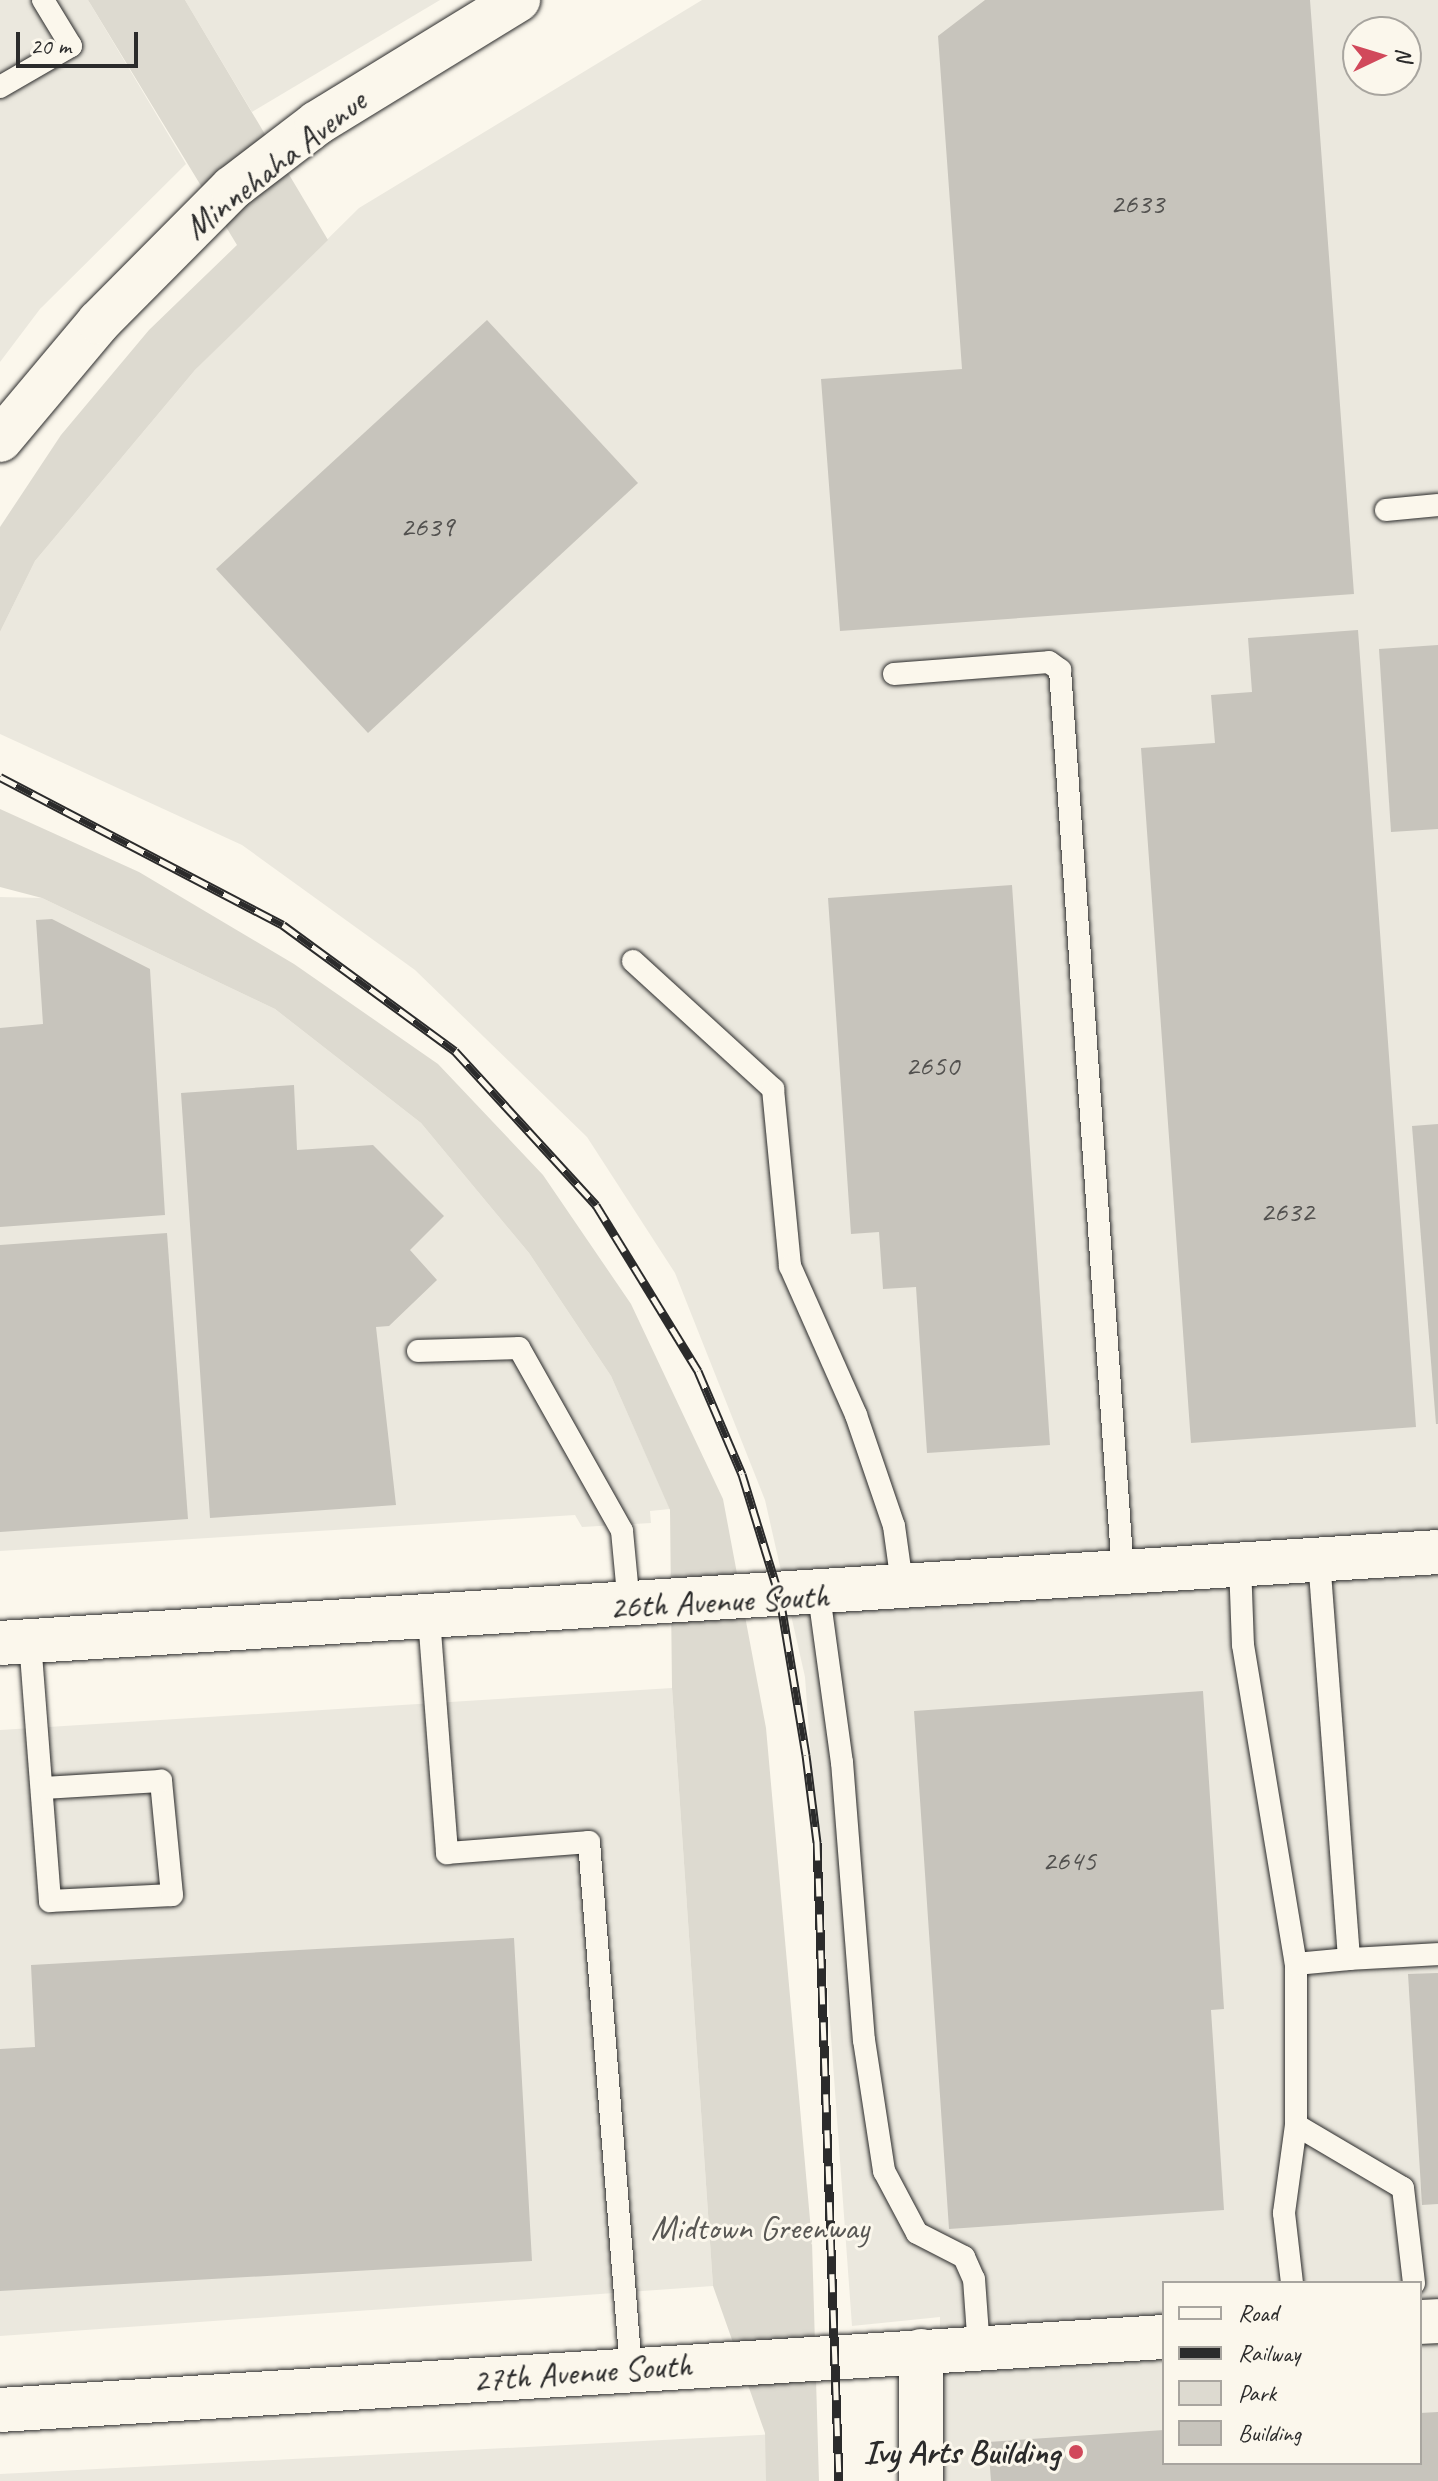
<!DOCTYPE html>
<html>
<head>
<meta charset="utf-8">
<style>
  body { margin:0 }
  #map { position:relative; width:1438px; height:2481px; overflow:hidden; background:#fbf7ec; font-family:Caveat,sans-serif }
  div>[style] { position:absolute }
  .built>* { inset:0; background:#ebe8de }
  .green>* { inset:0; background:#dddad0 }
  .building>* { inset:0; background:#c7c4bc }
  .roads { filter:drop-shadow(0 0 2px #2b2b2b) drop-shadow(0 0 2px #2b2b2b) }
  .service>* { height:22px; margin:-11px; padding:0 11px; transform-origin:11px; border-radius:11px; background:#fbf7ec }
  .minor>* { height:44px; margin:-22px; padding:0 22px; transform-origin:22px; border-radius:22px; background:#fbf7ec }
  .tertiary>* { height:44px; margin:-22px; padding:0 22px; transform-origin:22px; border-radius:22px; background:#fbf7ec }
  .secondary>* { height:44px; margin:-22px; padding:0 22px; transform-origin:22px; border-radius:22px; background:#fbf7ec }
  .rail>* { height:9px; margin-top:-4.5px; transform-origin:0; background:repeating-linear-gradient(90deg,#fbf7ec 0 18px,#2b2b2b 0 36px); box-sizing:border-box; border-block:2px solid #2b2b2b }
  .dots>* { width:22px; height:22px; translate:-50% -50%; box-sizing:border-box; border:4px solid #fbf7ec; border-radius:50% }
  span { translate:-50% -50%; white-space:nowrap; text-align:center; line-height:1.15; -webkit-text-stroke:6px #fbf7ec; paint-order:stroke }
  .number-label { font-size:30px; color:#52514f }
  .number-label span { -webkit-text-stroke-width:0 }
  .street-label { font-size:34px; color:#2b2b2b }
  .park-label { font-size:34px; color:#585754 }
  .poi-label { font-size:34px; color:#2b2b2b; font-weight:700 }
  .right { translate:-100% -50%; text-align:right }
  .legend { position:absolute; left:1162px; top:2281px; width:260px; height:184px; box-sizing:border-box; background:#fbf7ec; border:2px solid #a8a59f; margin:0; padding:10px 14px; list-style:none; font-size:24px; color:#2b2b2b }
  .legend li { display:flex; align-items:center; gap:16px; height:40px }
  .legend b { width:40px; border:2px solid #a8a59f }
  .north { position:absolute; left:1342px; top:16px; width:80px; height:80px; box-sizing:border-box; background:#fbf7ec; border:2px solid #a8a59f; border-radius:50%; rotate:86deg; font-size:22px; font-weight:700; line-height:32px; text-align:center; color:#2b2b2b }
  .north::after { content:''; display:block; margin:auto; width:28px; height:36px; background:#d1495b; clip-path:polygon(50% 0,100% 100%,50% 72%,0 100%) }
  .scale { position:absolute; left:16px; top:32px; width:122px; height:36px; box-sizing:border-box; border:4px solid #2b2b2b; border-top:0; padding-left:10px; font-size:24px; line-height:28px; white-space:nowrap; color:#2b2b2b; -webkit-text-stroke:6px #fbf7ec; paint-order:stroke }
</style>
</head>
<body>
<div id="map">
  <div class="built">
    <div style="clip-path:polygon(0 0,88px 0,186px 164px,40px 309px,0 362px)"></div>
    <div style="clip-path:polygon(185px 0,440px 0,252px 112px)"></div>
    <div style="clip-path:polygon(evenodd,702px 0,1438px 0,1438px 2481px,937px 2481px,940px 2317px,852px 2326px,805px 1677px,765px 1500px,675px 1273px,587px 1137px,415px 970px,242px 845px,0 734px,0 632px,35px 561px,195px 370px,359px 208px,702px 0,1358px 32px,1406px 32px,1406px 80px,1358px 80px,1358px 32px,702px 0,1164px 2283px,1420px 2283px,1420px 2463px,1164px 2463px,1164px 2283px)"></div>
    <div style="clip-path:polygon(0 897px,42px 898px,275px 1009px,421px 1123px,529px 1253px,611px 1376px,670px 1509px,650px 1511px,651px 1523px,582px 1527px,575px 1515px,0 1551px)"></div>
    <div style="clip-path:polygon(672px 1688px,713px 2286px,0 2336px,0 1730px)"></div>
    <div style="clip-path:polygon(778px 2434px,778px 2481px,0 2481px,0 2474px)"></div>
  </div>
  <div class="green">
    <div style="clip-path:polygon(88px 0,185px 0,328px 240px,195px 370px,35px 561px,0 632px,0 527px,61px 435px,149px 330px,237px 245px)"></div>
    <div style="clip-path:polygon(0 809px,139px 872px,294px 964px,438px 1064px,543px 1175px,631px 1304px,723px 1499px,766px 1728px,812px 2242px,819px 2481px,766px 2481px,765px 2433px,713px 2286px,672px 1688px,670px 1510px,611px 1376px,529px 1253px,421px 1123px,275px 1009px,42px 898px,0 887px)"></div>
  </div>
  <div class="building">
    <div style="clip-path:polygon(985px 0,1310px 0,1354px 594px,840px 631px,821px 379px,962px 369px,938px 36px)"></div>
    <div style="clip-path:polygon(487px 320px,638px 483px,368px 733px,216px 569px)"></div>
    <div style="clip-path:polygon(1358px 630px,1416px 1427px,1191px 1443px,1141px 748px,1215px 743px,1211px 695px,1252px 692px,1248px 638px)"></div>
    <div style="clip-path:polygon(1438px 645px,1438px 829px,1391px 832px,1379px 649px)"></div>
    <div style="clip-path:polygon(1012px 885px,1050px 1445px,927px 1453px,916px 1287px,883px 1289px,879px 1232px,851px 1234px,828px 898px)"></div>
    <div style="clip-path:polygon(52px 919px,150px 969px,165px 1215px,0 1227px,0 1028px,43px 1024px,36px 920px)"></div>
    <div style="clip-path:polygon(294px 1085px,297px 1150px,373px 1145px,444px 1216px,410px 1250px,437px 1280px,389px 1326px,376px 1327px,396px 1505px,210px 1518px,181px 1093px)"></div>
    <div style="clip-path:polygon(1438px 1124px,1438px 1424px,1436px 1424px,1412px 1126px)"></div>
    <div style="clip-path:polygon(167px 1233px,188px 1519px,0 1532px,0 1245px)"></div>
    <div style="clip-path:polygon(1203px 1691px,1224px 2009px,1211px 2010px,1224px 2210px,949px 2229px,914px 1711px)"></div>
    <div style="clip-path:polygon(514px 1938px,532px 2261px,0 2291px,0 2049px,35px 2047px,31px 1965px)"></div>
    <div style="clip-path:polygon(1438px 1973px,1438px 2204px,1422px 2205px,1408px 1974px)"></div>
    <div style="clip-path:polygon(1438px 2412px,1438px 2481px,991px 2481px,988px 2442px,1164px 2430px,1164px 2463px,1420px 2463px,1420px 2413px)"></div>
  </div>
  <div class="roads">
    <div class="service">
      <div style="left:0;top:87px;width:82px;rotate:-30deg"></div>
      <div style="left:71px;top:46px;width:54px;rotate:-121.3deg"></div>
      <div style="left:1386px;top:510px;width:52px;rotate:-5.5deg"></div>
      <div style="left:894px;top:674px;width:155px;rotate:-4.4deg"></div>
      <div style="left:1049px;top:662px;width:14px;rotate:36deg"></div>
      <div style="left:1060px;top:670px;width:905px;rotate:86.01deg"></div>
      <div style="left:633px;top:961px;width:190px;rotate:42.4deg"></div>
      <div style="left:773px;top:1089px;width:178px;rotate:84.5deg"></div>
      <div style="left:790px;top:1266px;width:163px;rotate:66.1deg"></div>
      <div style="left:856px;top:1415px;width:117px;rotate:71.1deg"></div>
      <div style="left:894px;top:1526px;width:66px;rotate:82.1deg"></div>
      <div style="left:418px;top:1351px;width:101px;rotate:-1.7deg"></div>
      <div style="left:519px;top:1348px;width:210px;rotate:60.6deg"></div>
      <div style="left:622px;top:1531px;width:74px;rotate:84.6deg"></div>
      <div style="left:1319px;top:1559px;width:401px;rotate:85.7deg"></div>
      <div style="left:1349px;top:1959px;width:89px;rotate:-3.2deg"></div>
      <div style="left:1240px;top:1564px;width:81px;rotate:87.9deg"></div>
      <div style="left:1243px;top:1645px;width:323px;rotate:80.6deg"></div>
      <div style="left:1296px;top:1964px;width:161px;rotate:90deg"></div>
      <div style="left:1296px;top:2125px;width:89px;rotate:97.8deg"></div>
      <div style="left:1284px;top:2213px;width:70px;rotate:83.5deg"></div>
      <div style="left:819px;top:1595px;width:169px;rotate:82.2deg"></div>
      <div style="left:842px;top:1762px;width:279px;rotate:85.5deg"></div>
      <div style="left:864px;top:2040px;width:133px;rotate:81.3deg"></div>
      <div style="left:884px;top:2171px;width:70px;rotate:62deg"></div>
      <div style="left:917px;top:2233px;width:53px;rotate:27.1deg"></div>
      <div style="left:964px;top:2257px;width:24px;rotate:66deg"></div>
      <div style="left:974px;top:2279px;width:69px;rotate:85.9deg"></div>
      <div style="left:429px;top:1618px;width:236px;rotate:85.6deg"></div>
      <div style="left:447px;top:1853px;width:142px;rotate:-4.4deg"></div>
      <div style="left:589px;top:1842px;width:530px;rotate:85.45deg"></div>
      <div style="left:30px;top:1641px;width:261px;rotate:85.6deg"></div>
      <div style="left:50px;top:1901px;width:122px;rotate:-2.8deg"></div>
      <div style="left:172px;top:1895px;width:115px;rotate:-95.5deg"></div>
      <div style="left:161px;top:1781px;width:119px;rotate:176.6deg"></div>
      <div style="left:1296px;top:1964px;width:53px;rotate:-5.4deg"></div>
      <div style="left:1296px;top:2125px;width:124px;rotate:30.5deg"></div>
      <div style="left:1403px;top:2188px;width:96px;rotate:83.4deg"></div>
    </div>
    <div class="minor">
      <div style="left:1420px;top:2322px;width:18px;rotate:-3deg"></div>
      <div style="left:921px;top:2351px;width:130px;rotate:90deg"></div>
      <div style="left:0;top:2410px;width:1166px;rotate:-3.59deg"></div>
    </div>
    <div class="tertiary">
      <div style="left:0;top:1643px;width:1441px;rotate:-3.62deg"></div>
    </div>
    <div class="secondary">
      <div style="left:0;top:440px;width:154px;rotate:-50deg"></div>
      <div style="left:99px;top:322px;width:189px;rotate:-45.2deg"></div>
      <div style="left:232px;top:188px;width:107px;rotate:-37.4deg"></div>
      <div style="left:317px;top:123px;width:236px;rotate:-31.5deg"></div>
    </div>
  </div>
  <div class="rail">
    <div style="left:0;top:777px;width:319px;rotate:27.6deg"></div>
    <div style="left:283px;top:925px;width:213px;rotate:36.2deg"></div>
    <div style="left:455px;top:1051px;width:209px;rotate:47.5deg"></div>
    <div style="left:596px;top:1205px;width:195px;rotate:58.4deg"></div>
    <div style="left:698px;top:1371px;width:112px;rotate:66.9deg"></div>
    <div style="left:742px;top:1474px;width:130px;rotate:73deg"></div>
    <div style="left:780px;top:1598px;width:159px;rotate:80.6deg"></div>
    <div style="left:806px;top:1755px;width:88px;rotate:82.8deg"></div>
    <div style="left:817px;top:1842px;width:639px;rotate:88.03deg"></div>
  </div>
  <div class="dots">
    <div style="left:1076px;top:2452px;background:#d1495b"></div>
  </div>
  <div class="number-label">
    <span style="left:1137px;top:203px">2633</span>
    <span style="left:427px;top:526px">2639</span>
    <span style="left:932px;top:1065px">2650</span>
    <span style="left:1287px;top:1211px">2632</span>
    <span style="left:1069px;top:1860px">2645</span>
  </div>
  <div class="street-label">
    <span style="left:275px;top:164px;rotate:-38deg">Minnehaha Avenue</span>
    <span style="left:719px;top:1601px;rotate:-3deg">26th Avenue South</span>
    <span style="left:582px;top:2372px;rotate:-4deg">27th Avenue South</span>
  </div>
  <div class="park-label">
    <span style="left:760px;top:2228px">Midtown Greenway</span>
  </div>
  <div class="poi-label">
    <span class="right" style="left:1060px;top:2452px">Ivy Arts Building</span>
  </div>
  <ul class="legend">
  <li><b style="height:10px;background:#fbf7ec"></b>Road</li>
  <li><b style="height:10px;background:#2b2b2b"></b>Railway</li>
  <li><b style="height:22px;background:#dddad0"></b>Park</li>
  <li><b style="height:22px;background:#c7c4bc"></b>Building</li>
  </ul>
  <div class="north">N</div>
  <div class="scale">20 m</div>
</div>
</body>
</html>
